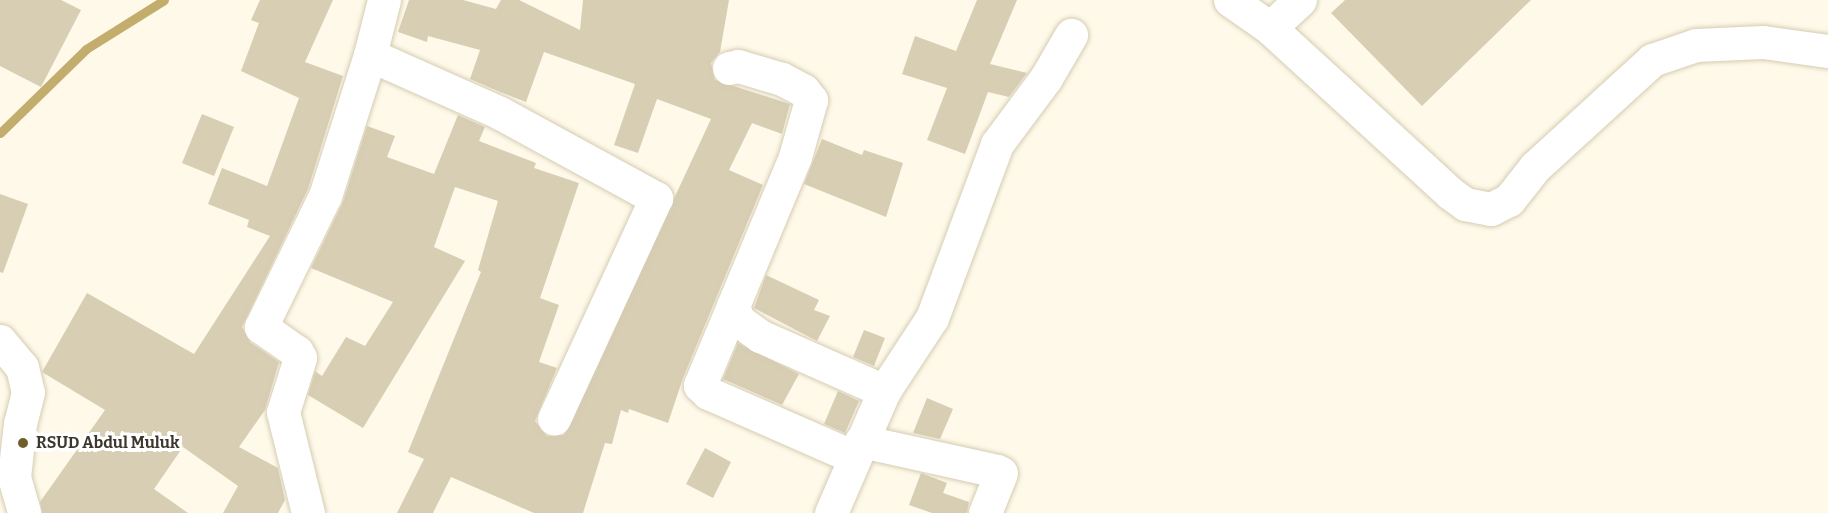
<!DOCTYPE html>
<html>
<head>
<meta charset="utf-8">
<style>
  body { margin:0 }
  #map { position:relative; width:1828px; height:513px; overflow:hidden; background:#fef9e9; font-family:Bitter,serif }
  div>[style] { position:absolute }
  .stream>* { height:9px; margin:-4.5px; padding:0 4.5px; transform-origin:4.5px; border-radius:4.5px; background:#c2ad6d }
  .building>* { inset:0; background:#d7ceb4 }
  .roads { filter:drop-shadow(0 0 2px #d5ccb2) drop-shadow(0 0 2px #d5ccb2) }
  .minor>* { height:33px; margin:-16.5px; padding:0 16.5px; transform-origin:16.5px; border-radius:16.5px; background:#fff }
  .dots>* { width:16px; height:16px; translate:-50% -50%; box-sizing:border-box; border:3px solid #fff; border-radius:50% }
  span { translate:-50% -50%; white-space:nowrap; text-align:center; line-height:1.15; -webkit-text-stroke:6px #fff; paint-order:stroke }
  .poi-label { font-size:16px; color:#3c382e; font-weight:700 }
  .left { translate:0 -50%; text-align:left }
</style>
</head>
<body>
<div id="map">
  <div class="stream">
    <div style="left:0;top:133px;width:120px;rotate:-44.3deg"></div>
    <div style="left:86px;top:49px;width:92px;rotate:-32.1deg"></div>
  </div>
  <div class="building">
    <div style="clip-path:polygon(0 0,61px 0,81px 10px,41px 87px,0 66px)"></div>
    <div style="clip-path:polygon(260px 0,333px 0,305px 62px,343px 76px,308px 189px,242px 327px,250px 342px,279px 362px,265px 410px,239px 447px,278px 468px,285px 500px,278px 513px,223px 513px,238px 486px,183px 447px,154px 489px,188px 513px,42px 513px,40px 502px,105px 410px,42px 372px,87px 293px,194px 354px,270px 236px,247px 227px,249px 220px,208px 204px,222px 168px,267px 186px,299px 98px,241px 71px,259px 23px,251px 20px)"></div>
    <div style="clip-path:polygon(409px 0,463px 0,496px 9px,501px 0,519px 0,580px 30px,583px 0,729px 0,720px 52px,711px 63px,715px 80px,790px 104px,782px 134px,752px 123px,729px 170px,763px 185px,683px 378px,668px 423px,629px 409px,628px 413px,621px 410px,612px 444px,605px 443px,583px 513px,534px 513px,451px 477px,433px 513px,397px 513px,424px 459px,408px 452px,481px 272px,478px 270px,498px 201px,455px 187px,434px 247px,465px 261px,363px 428px,308px 395px,315px 371px,322px 376px,346px 337px,365px 346px,393px 302px,311px 268px,343px 202px,367px 126px,395px 136px,387px 157px,434px 174px,458px 115px,485px 127px,479px 141px,536px 163px,534px 168px,579px 183px,540px 298px,559px 305px,539px 362px,557px 368px,535px 421px,547px 436px,564px 435px,711px 119px,657px 99px,638px 153px,614px 145px,635px 84px,544px 52px,526px 102px,500px 92px,470px 79px,480px 50px,428px 36px,427px 42px,398px 32px)"></div>
    <div style="clip-path:polygon(977px 0,1017px 0,990px 64px,1027px 73px,1009px 97px,988px 92px,965px 154px,927px 140px,947px 88px,902px 74px,915px 36px,956px 51px)"></div>
    <div style="clip-path:polygon(1345px 0,1531px 0,1422px 106px,1331px 13px)"></div>
    <div style="clip-path:polygon(202px 114px,234px 127px,214px 176px,182px 163px)"></div>
    <div style="clip-path:polygon(822px 139px,862px 155px,864px 150px,903px 163px,886px 217px,804px 184px)"></div>
    <div style="clip-path:polygon(0 194px,28px 204px,3px 273px,0 272px)"></div>
    <div style="clip-path:polygon(766px 275px,819px 300px,814px 310px,830px 316px,817px 341px,754px 308px)"></div>
    <div style="clip-path:polygon(864px 330px,885px 338px,874px 366px,853px 357px)"></div>
    <div style="clip-path:polygon(738px 343px,799px 374px,782px 405px,723px 379px)"></div>
    <div style="clip-path:polygon(838px 391px,859px 401px,845px 433px,824px 424px)"></div>
    <div style="clip-path:polygon(927px 398px,953px 409px,940px 439px,913px 433px)"></div>
    <div style="clip-path:polygon(705px 448px,731px 462px,713px 498px,686px 484px)"></div>
    <div style="clip-path:polygon(921px 473px,947px 483px,943px 493px,969px 502px,967px 513px,932px 513px,909px 505px)"></div>
  </div>
  <div class="roads">
    <div class="minor">
      <div style="left:384px;top:0;width:57px;rotate:104.3deg"></div>
      <div style="left:370px;top:55px;width:142px;rotate:24deg"></div>
      <div style="left:500px;top:113px;width:178px;rotate:28.6deg"></div>
      <div style="left:656px;top:198px;width:243px;rotate:114.8deg"></div>
      <div style="left:1230px;top:0;width:49px;rotate:35deg"></div>
      <div style="left:1300px;top:0;width:41px;rotate:137deg"></div>
      <div style="left:1270px;top:28px;width:244px;rotate:42.5deg"></div>
      <div style="left:1450px;top:193px;width:19px;rotate:36deg"></div>
      <div style="left:1465px;top:204px;width:26px;rotate:11deg"></div>
      <div style="left:1491px;top:209px;width:20px;rotate:-27deg"></div>
      <div style="left:1509px;top:200px;width:42px;rotate:-51.8deg"></div>
      <div style="left:1535px;top:167px;width:159px;rotate:-42.4deg"></div>
      <div style="left:1652px;top:60px;width:46px;rotate:-18.8deg"></div>
      <div style="left:1696px;top:45px;width:67px;rotate:-2.6deg"></div>
      <div style="left:1763px;top:42px;width:66px;rotate:7.9deg"></div>
      <div style="left:729px;top:68px;width:9px;rotate:-13deg"></div>
      <div style="left:738px;top:66px;width:46px;rotate:16.5deg"></div>
      <div style="left:782px;top:79px;width:24px;rotate:28deg"></div>
      <div style="left:803px;top:90px;width:13px;rotate:51deg"></div>
      <div style="left:811px;top:100px;width:59px;rotate:105.7deg"></div>
      <div style="left:795px;top:157px;width:161px;rotate:112.6deg"></div>
      <div style="left:733px;top:306px;width:15px;rotate:70deg"></div>
      <div style="left:738px;top:320px;width:27px;rotate:36deg"></div>
      <div style="left:760px;top:336px;width:136px;rotate:23.9deg"></div>
      <div style="left:733px;top:306px;width:86px;rotate:112.7deg"></div>
      <div style="left:700px;top:385px;width:11px;rotate:45deg"></div>
      <div style="left:708px;top:393px;width:159px;rotate:23.7deg"></div>
      <div style="left:0;top:341px;width:34px;rotate:50deg"></div>
      <div style="left:22px;top:367px;width:26px;rotate:77deg"></div>
      <div style="left:28px;top:392px;width:32px;rotate:104deg"></div>
      <div style="left:20px;top:423px;width:54px;rotate:96.3deg"></div>
      <div style="left:14px;top:477px;width:37px;rotate:74deg"></div>
      <div style="left:861px;top:441px;width:139px;rotate:12.4deg"></div>
      <div style="left:997px;top:471px;width:4px;rotate:27deg"></div>
      <div style="left:1001px;top:473px;width:43px;rotate:111.8deg"></div>
      <div style="left:308px;top:513px;width:104px;rotate:-103.9deg"></div>
      <div style="left:283px;top:412px;width:57px;rotate:-72.5deg"></div>
      <div style="left:300px;top:358px;width:7px;rotate:-117deg"></div>
      <div style="left:297px;top:352px;width:44px;rotate:-145.2deg"></div>
      <div style="left:261px;top:327px;width:146px;rotate:-64deg"></div>
      <div style="left:325px;top:196px;width:148px;rotate:-72.3deg"></div>
      <div style="left:831px;top:513px;width:133px;rotate:-66.5deg"></div>
      <div style="left:884px;top:391px;width:87px;rotate:-56.7deg"></div>
      <div style="left:932px;top:318px;width:186px;rotate:-69.5deg"></div>
      <div style="left:997px;top:144px;width:82px;rotate:-53.4deg"></div>
      <div style="left:1046px;top:78px;width:50px;rotate:-59.8deg"></div>
    </div>
  </div>
  <div class="dots">
    <div style="left:23px;top:443px;background:#705f2d"></div>
  </div>
  <div class="poi-label">
    <span class="left" style="left:36px;top:443px">RSUD Abdul Muluk</span>
  </div>
</div>
</body>
</html>
